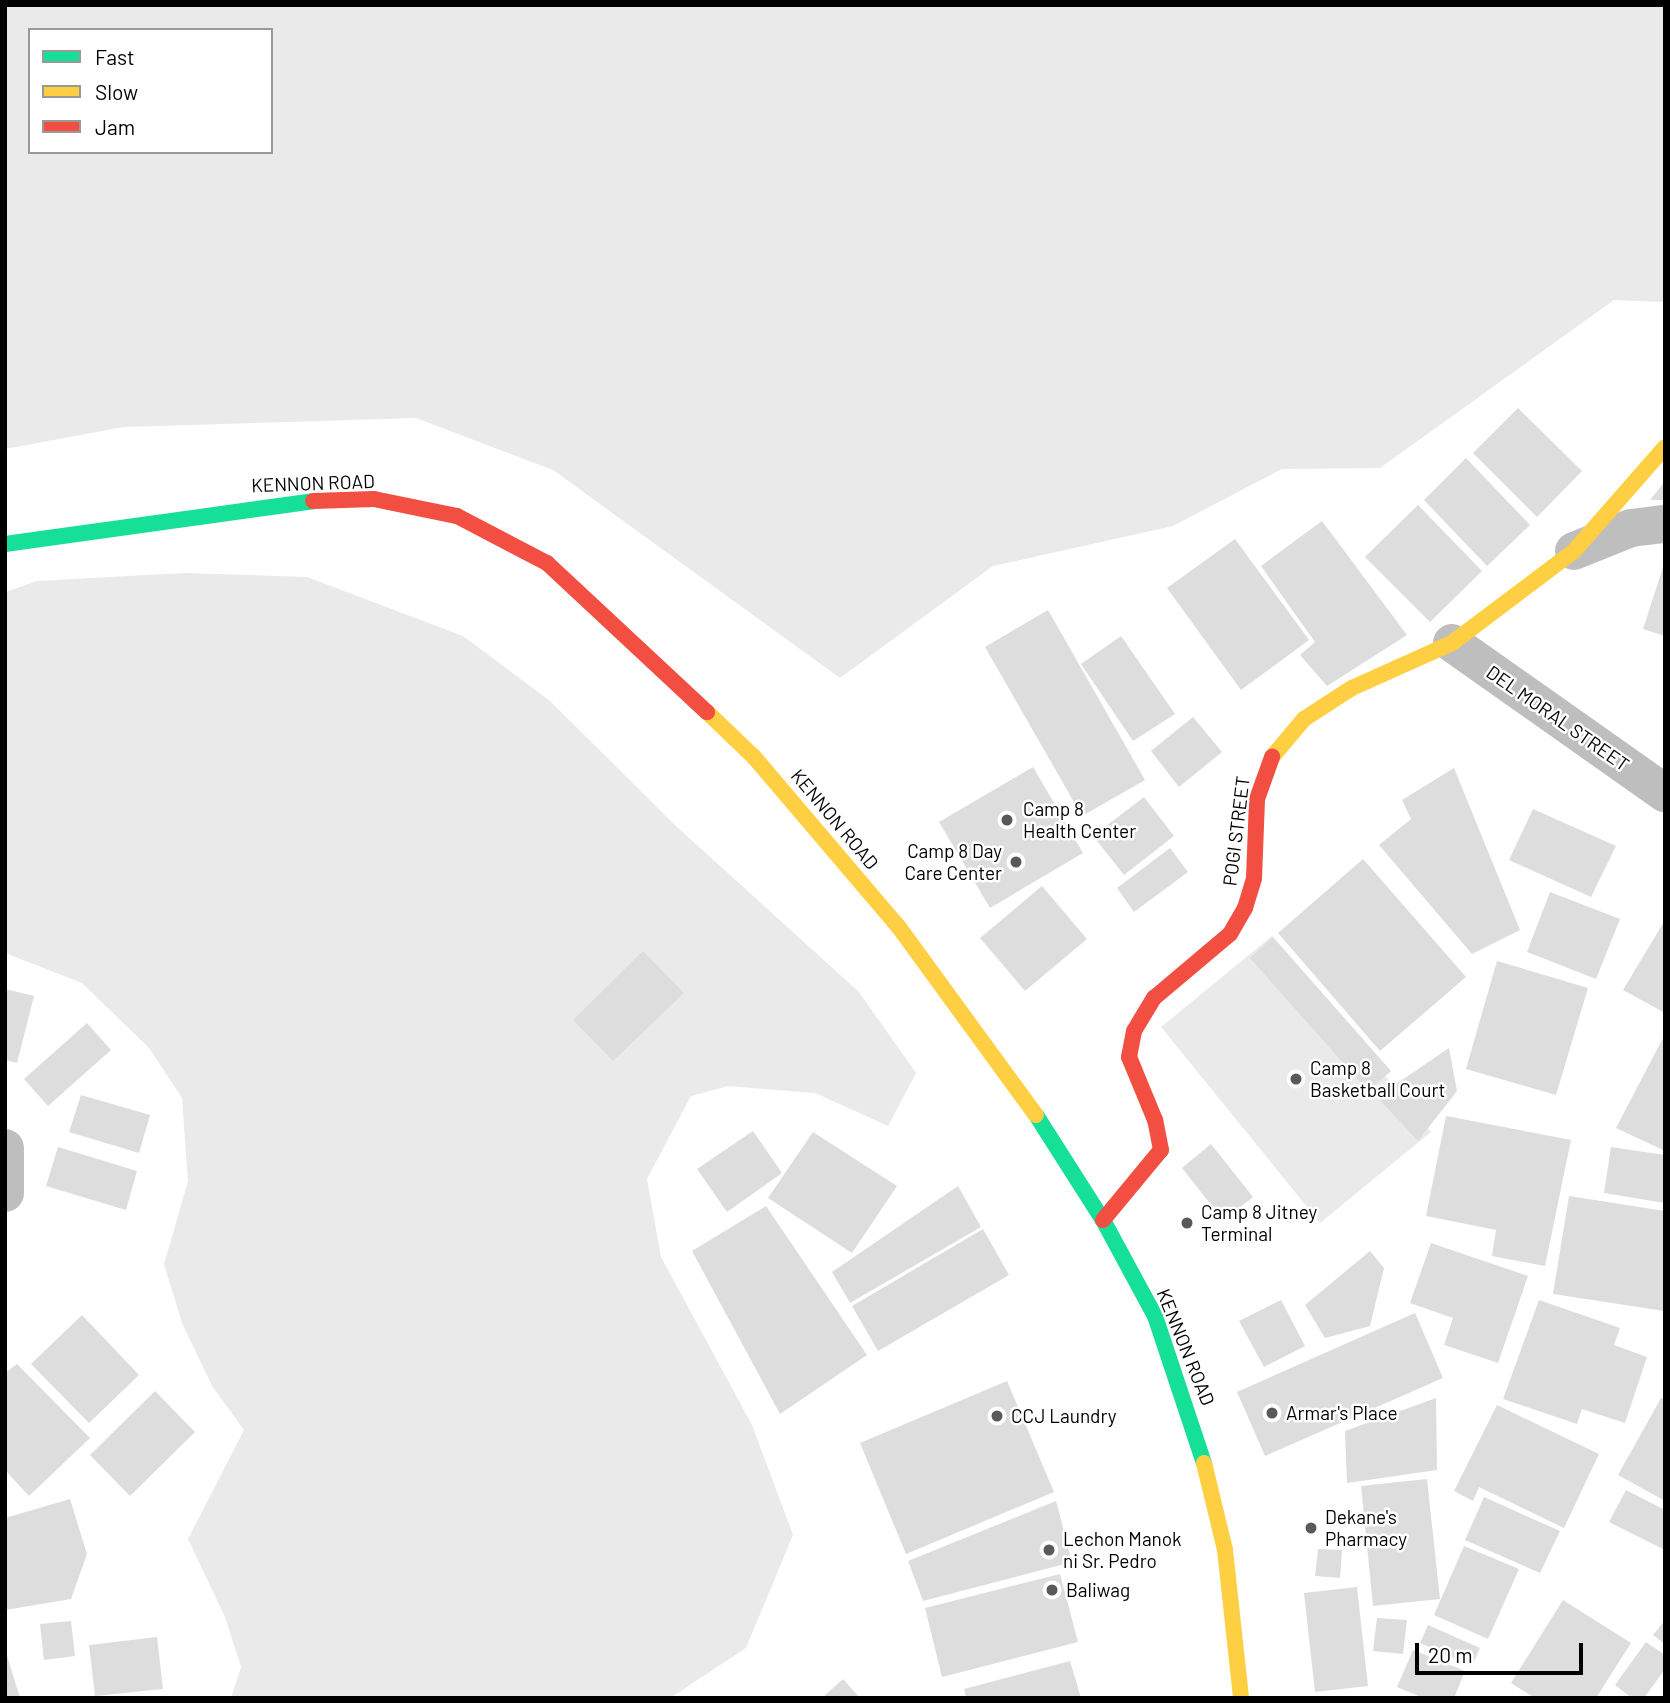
<!DOCTYPE html>
<html>
<head>
<meta charset="utf-8">
<style>
  body { margin:0 }
  #map { position:relative; width:1670px; height:1703px; overflow:hidden; background:#fff; font-family:Barlow,sans-serif }
  div>[style] { position:absolute }
  .green>* { inset:0; background:#eaeaea }
  .building>* { inset:0; background:#ddd }
  .street>* { height:38px; margin:-19px; padding:0 19px; transform-origin:19px; border-radius:19px; background:#bebebe }
  .fast>* { height:16px; margin:-8px; padding:0 8px; transform-origin:8px; border-radius:8px; background:#16e098 }
  .slow>* { height:16px; margin:-8px; padding:0 8px; transform-origin:8px; border-radius:8px; background:#ffcf43 }
  .jam>* { height:16px; margin:-8px; padding:0 8px; transform-origin:8px; border-radius:8px; background:#f24e42 }
  .dots>* { width:19px; height:19px; translate:-50% -50%; box-sizing:border-box; border:4px solid #fff; border-radius:50% }
  span { translate:-50% -50%; white-space:nowrap; text-align:center; line-height:1.15; -webkit-text-stroke:5px #fff; paint-order:stroke }
  .street-label { font-size:19px; color:#000 }
  .poi-label { font-size:19px; color:#000 }
  .left { translate:0 -50%; text-align:left }
  .right { translate:-100% -50%; text-align:right }
  .frame { position:absolute; inset:0; border:7px solid #000; pointer-events:none }
  .legend { position:absolute; left:28px; top:28px; width:245px; height:126px; box-sizing:border-box; background:#fff; border:2px solid #999; margin:0; padding:9px 12px; list-style:none; font-size:21px; color:#000 }
  .legend li { display:flex; align-items:center; gap:14px; height:35px }
  .legend b { width:35px; border:2px solid #999 }
  .scale { position:absolute; left:1415px; top:1643px; width:168px; height:32px; box-sizing:border-box; border:4px solid #000; border-top:0; padding-left:9px; font-size:21px; line-height:24px; white-space:nowrap; color:#000; -webkit-text-stroke:5px #fff; paint-order:stroke }
</style>
</head>
<body>
<div id="map">
  <div class="green">
    <div style="clip-path:polygon(evenodd,5px 5px,1665px 5px,1665px 302px,1614px 300px,1380px 468px,1282px 469px,1173px 526px,993px 566px,840px 678px,553px 470px,416px 418px,124px 427px,5px 449px,5px 5px,30px 30px,271px 30px,271px 152px,30px 152px,30px 30px)"></div>
    <div style="clip-path:polygon(184px 573px,307px 577px,463px 636px,550px 701px,677px 827px,859px 992px,916px 1073px,888px 1126px,815px 1093px,728px 1086px,691px 1096px,647px 1179px,661px 1257px,752px 1425px,793px 1535px,746px 1648px,670px 1698px,231px 1698px,241px 1667px,225px 1617px,188px 1539px,244px 1430px,212px 1386px,182px 1323px,164px 1264px,188px 1181px,182px 1098px,149px 1048px,82px 983px,5px 953px,5px 592px,37px 581px)"></div>
    <div style="clip-path:polygon(1272px 936px,1431px 1132px,1320px 1223px,1161px 1027px)"></div>
  </div>
  <div class="building">
    <div style="clip-path:polygon(1518px 408px,1582px 471px,1537px 517px,1473px 453px)"></div>
    <div style="clip-path:polygon(1466px 458px,1530px 525px,1487px 566px,1424px 500px)"></div>
    <div style="clip-path:polygon(1665px 481px,1665px 500px,1650px 500px)"></div>
    <div style="clip-path:polygon(1418px 505px,1482px 571px,1430px 622px,1365px 557px)"></div>
    <div style="clip-path:polygon(1322px 521px,1407px 635px,1327px 686px,1300px 655px,1315px 642px,1261px 566px)"></div>
    <div style="clip-path:polygon(1235px 539px,1309px 640px,1241px 690px,1167px 588px)"></div>
    <div style="clip-path:polygon(1665px 561px,1665px 636px,1643px 629px)"></div>
    <div style="clip-path:polygon(1048px 610px,1145px 780px,1082px 816px,985px 647px)"></div>
    <div style="clip-path:polygon(1121px 636px,1175px 714px,1133px 741px,1081px 664px)"></div>
    <div style="clip-path:polygon(1193px 717px,1222px 752px,1179px 787px,1151px 751px)"></div>
    <div style="clip-path:polygon(1033px 767px,1083px 853px,990px 908px,939px 822px)"></div>
    <div style="clip-path:polygon(1454px 768px,1520px 930px,1472px 954px,1379px 845px,1411px 819px,1402px 800px)"></div>
    <div style="clip-path:polygon(1144px 797px,1174px 836px,1124px 875px,1093px 836px)"></div>
    <div style="clip-path:polygon(1533px 809px,1616px 846px,1591px 897px,1509px 860px)"></div>
    <div style="clip-path:polygon(1170px 848px,1188px 872px,1134px 912px,1117px 888px)"></div>
    <div style="clip-path:polygon(1363px 859px,1466px 977px,1380px 1051px,1278px 933px)"></div>
    <div style="clip-path:polygon(1042px 886px,1087px 939px,1025px 991px,980px 938px)"></div>
    <div style="clip-path:polygon(1550px 892px,1620px 919px,1596px 979px,1527px 952px)"></div>
    <div style="clip-path:polygon(1665px 920px,1665px 1013px,1623px 990px)"></div>
    <div style="clip-path:polygon(1273px 937px,1391px 1071px,1368px 1091px,1250px 958px)"></div>
    <div style="clip-path:polygon(643px 951px,684px 993px,613px 1061px,573px 1020px)"></div>
    <div style="clip-path:polygon(1497px 961px,1588px 988px,1556px 1095px,1466px 1069px)"></div>
    <div style="clip-path:polygon(5px 989px,34px 996px,17px 1063px,5px 1060px)"></div>
    <div style="clip-path:polygon(87px 1023px,111px 1050px,48px 1106px,24px 1079px)"></div>
    <div style="clip-path:polygon(1665px 1034px,1665px 1151px,1616px 1128px)"></div>
    <div style="clip-path:polygon(1449px 1048px,1457px 1091px,1418px 1141px,1377px 1097px)"></div>
    <div style="clip-path:polygon(81px 1095px,150px 1115px,139px 1153px,69px 1132px)"></div>
    <div style="clip-path:polygon(1446px 1116px,1571px 1140px,1545px 1266px,1492px 1256px,1496px 1230px,1426px 1216px)"></div>
    <div style="clip-path:polygon(753px 1131px,782px 1173px,727px 1212px,697px 1169px)"></div>
    <div style="clip-path:polygon(813px 1132px,897px 1186px,852px 1253px,768px 1198px)"></div>
    <div style="clip-path:polygon(1211px 1144px,1253px 1197px,1223px 1220px,1182px 1168px)"></div>
    <div style="clip-path:polygon(58px 1147px,137px 1171px,126px 1210px,46px 1186px)"></div>
    <div style="clip-path:polygon(1611px 1147px,1665px 1155px,1665px 1203px,1604px 1193px)"></div>
    <div style="clip-path:polygon(958px 1186px,981px 1227px,850px 1303px,832px 1272px)"></div>
    <div style="clip-path:polygon(1569px 1196px,1665px 1211px,1664px 1311px,1553px 1294px)"></div>
    <div style="clip-path:polygon(766px 1206px,867px 1355px,780px 1414px,692px 1251px)"></div>
    <div style="clip-path:polygon(983px 1229px,1009px 1275px,878px 1351px,852px 1306px)"></div>
    <div style="clip-path:polygon(1431px 1243px,1528px 1276px,1498px 1363px,1444px 1345px,1453px 1318px,1410px 1303px)"></div>
    <div style="clip-path:polygon(1370px 1251px,1384px 1268px,1370px 1326px,1325px 1338px,1305px 1305px)"></div>
    <div style="clip-path:polygon(1281px 1300px,1305px 1346px,1264px 1367px,1239px 1321px)"></div>
    <div style="clip-path:polygon(1539px 1300px,1620px 1328px,1614px 1345px,1647px 1357px,1625px 1423px,1582px 1409px,1577px 1424px,1503px 1399px)"></div>
    <div style="clip-path:polygon(1415px 1313px,1443px 1378px,1265px 1456px,1237px 1392px)"></div>
    <div style="clip-path:polygon(82px 1315px,139px 1375px,89px 1423px,31px 1364px)"></div>
    <div style="clip-path:polygon(17px 1364px,90px 1438px,29px 1496px,5px 1470px,5px 1373px)"></div>
    <div style="clip-path:polygon(1007px 1381px,1054px 1492px,906px 1554px,860px 1443px)"></div>
    <div style="clip-path:polygon(155px 1391px,195px 1432px,130px 1496px,90px 1455px)"></div>
    <div style="clip-path:polygon(1436px 1398px,1437px 1470px,1347px 1483px,1345px 1431px)"></div>
    <div style="clip-path:polygon(1661px 1398px,1665px 1400px,1665px 1501px,1618px 1475px)"></div>
    <div style="clip-path:polygon(1497px 1405px,1599px 1454px,1564px 1528px,1479px 1487px,1473px 1501px,1454px 1491px)"></div>
    <div style="clip-path:polygon(1427px 1479px,1440px 1599px,1373px 1606px,1361px 1486px)"></div>
    <div style="clip-path:polygon(1626px 1490px,1665px 1510px,1665px 1550px,1609px 1522px)"></div>
    <div style="clip-path:polygon(1484px 1497px,1560px 1531px,1540px 1573px,1465px 1540px)"></div>
    <div style="clip-path:polygon(70px 1499px,87px 1554px,71px 1599px,5px 1610px,5px 1518px)"></div>
    <div style="clip-path:polygon(1056px 1501px,1072px 1562px,923px 1601px,908px 1561px)"></div>
    <div style="clip-path:polygon(1464px 1546px,1519px 1569px,1488px 1639px,1434px 1615px)"></div>
    <div style="clip-path:polygon(1318px 1549px,1342px 1550px,1340px 1578px,1315px 1576px)"></div>
    <div style="clip-path:polygon(1060px 1574px,1078px 1642px,942px 1677px,925px 1608px)"></div>
    <div style="clip-path:polygon(1357px 1587px,1368px 1686px,1315px 1692px,1304px 1593px)"></div>
    <div style="clip-path:polygon(1563px 1600px,1631px 1643px,1596px 1698px,1535px 1698px,1511px 1683px)"></div>
    <div style="clip-path:polygon(1377px 1618px,1407px 1620px,1403px 1654px,1373px 1651px)"></div>
    <div style="clip-path:polygon(1665px 1620px,1665px 1644px,1653px 1635px)"></div>
    <div style="clip-path:polygon(71px 1621px,75px 1656px,44px 1660px,40px 1624px)"></div>
    <div style="clip-path:polygon(1428px 1625px,1480px 1648px,1472px 1666px,1420px 1643px)"></div>
    <div style="clip-path:polygon(157px 1637px,163px 1689px,95px 1696px,89px 1645px)"></div>
    <div style="clip-path:polygon(1646px 1642px,1665px 1655px,1665px 1669px,1644px 1698px,1632px 1698px,1615px 1685px)"></div>
    <div style="clip-path:polygon(1413px 1650px,1465px 1671px,1454px 1698px,1423px 1698px,1397px 1687px)"></div>
    <div style="clip-path:polygon(5px 1652px,6px 1652px,20px 1698px,5px 1698px)"></div>
    <div style="clip-path:polygon(1070px 1661px,1081px 1698px,966px 1698px,964px 1689px)"></div>
    <div style="clip-path:polygon(843px 1679px,860px 1698px,822px 1698px)"></div>
  </div>
  <div class="street">
    <div style="left:1574px;top:551px;width:61px;rotate:-22deg"></div>
    <div style="left:1631px;top:528px;width:34px;rotate:-7deg"></div>
    <div style="left:1452px;top:643px;width:261px;rotate:35.2deg"></div>
    <div style="left:5px;top:1148px;width:45px;rotate:90deg"></div>
  </div>
  <div class="fast">
    <div style="left:5px;top:544px;width:311px;rotate:-7.9deg"></div>
    <div style="left:1036px;top:1115px;width:125px;rotate:57.5deg"></div>
    <div style="left:1103px;top:1220px;width:109px;rotate:61.6deg"></div>
    <div style="left:1155px;top:1316px;width:155px;rotate:71.6deg"></div>
  </div>
  <div class="slow">
    <div style="left:707px;top:712px;width:65px;rotate:43.8deg"></div>
    <div style="left:754px;top:757px;width:222px;rotate:49.6deg"></div>
    <div style="left:898px;top:926px;width:234px;rotate:53.9deg"></div>
    <div style="left:1272px;top:757px;width:50px;rotate:-49.9deg"></div>
    <div style="left:1304px;top:719px;width:57px;rotate:-32.9deg"></div>
    <div style="left:1352px;top:688px;width:110px;rotate:-24.2deg"></div>
    <div style="left:1452px;top:643px;width:153px;rotate:-37deg"></div>
    <div style="left:1574px;top:551px;width:138px;rotate:-48.8deg"></div>
    <div style="left:1204px;top:1463px;width:89px;rotate:76.4deg"></div>
    <div style="left:1225px;top:1550px;width:149px;rotate:83.8deg"></div>
  </div>
  <div class="jam">
    <div style="left:313px;top:501px;width:61px;rotate:-1.9deg"></div>
    <div style="left:374px;top:499px;width:85px;rotate:11.6deg"></div>
    <div style="left:457px;top:516px;width:102px;rotate:27.6deg"></div>
    <div style="left:547px;top:563px;width:219px;rotate:43deg"></div>
    <div style="left:1103px;top:1220px;width:91px;rotate:-50.4deg"></div>
    <div style="left:1161px;top:1150px;width:31px;rotate:-101deg"></div>
    <div style="left:1155px;top:1120px;width:68px;rotate:-112.4deg"></div>
    <div style="left:1129px;top:1057px;width:26px;rotate:-79deg"></div>
    <div style="left:1134px;top:1031px;width:39px;rotate:-59deg"></div>
    <div style="left:1154px;top:998px;width:99px;rotate:-40.1deg"></div>
    <div style="left:1230px;top:934px;width:30px;rotate:-60deg"></div>
    <div style="left:1245px;top:908px;width:31px;rotate:-73deg"></div>
    <div style="left:1254px;top:878px;width:79px;rotate:-87.8deg"></div>
    <div style="left:1257px;top:799px;width:45px;rotate:-70.3deg"></div>
  </div>
  <div class="dots">
    <div style="left:1007px;top:820px;background:#595959"></div>
    <div style="left:1016px;top:862px;background:#595959"></div>
    <div style="left:1296px;top:1079px;background:#595959"></div>
    <div style="left:1187px;top:1223px;background:#595959"></div>
    <div style="left:1272px;top:1413px;background:#595959"></div>
    <div style="left:997px;top:1416px;background:#595959"></div>
    <div style="left:1311px;top:1528px;background:#595959"></div>
    <div style="left:1049px;top:1550px;background:#595959"></div>
    <div style="left:1052px;top:1590px;background:#595959"></div>
  </div>
  <div class="street-label">
    <span style="left:313px;top:483px;rotate:-2deg">KENNON ROAD</span>
    <span style="left:1558px;top:718px;rotate:35deg">DEL MORAL STREET</span>
    <span style="left:835px;top:819px;rotate:50deg">KENNON ROAD</span>
    <span style="left:1236px;top:831px;rotate:-83deg">POGI STREET</span>
    <span style="left:1186px;top:1347px;rotate:68deg">KENNON ROAD</span>
  </div>
  <div class="poi-label">
    <span class="left" style="left:1023px;top:820px">Camp 8<br>Health Center</span>
    <span class="right" style="left:1002px;top:862px">Camp 8 Day<br>Care Center</span>
    <span class="left" style="left:1310px;top:1079px">Camp 8<br>Basketball Court</span>
    <span class="left" style="left:1201px;top:1223px">Camp 8 Jitney<br>Terminal</span>
    <span class="left" style="left:1286px;top:1413px">Armar's Place</span>
    <span class="left" style="left:1011px;top:1416px">CCJ Laundry</span>
    <span class="left" style="left:1325px;top:1528px">Dekane's<br>Pharmacy</span>
    <span class="left" style="left:1063px;top:1550px">Lechon Manok<br>ni Sr. Pedro</span>
    <span class="left" style="left:1066px;top:1590px">Baliwag</span>
  </div>
  <div class="frame"></div>
  <ul class="legend">
  <li><b style="height:9px;background:#16e098"></b>Fast</li>
  <li><b style="height:9px;background:#ffcf43"></b>Slow</li>
  <li><b style="height:9px;background:#f24e42"></b>Jam</li>
  </ul>
  <div class="scale">20 m</div>
</div>
</body>
</html>
